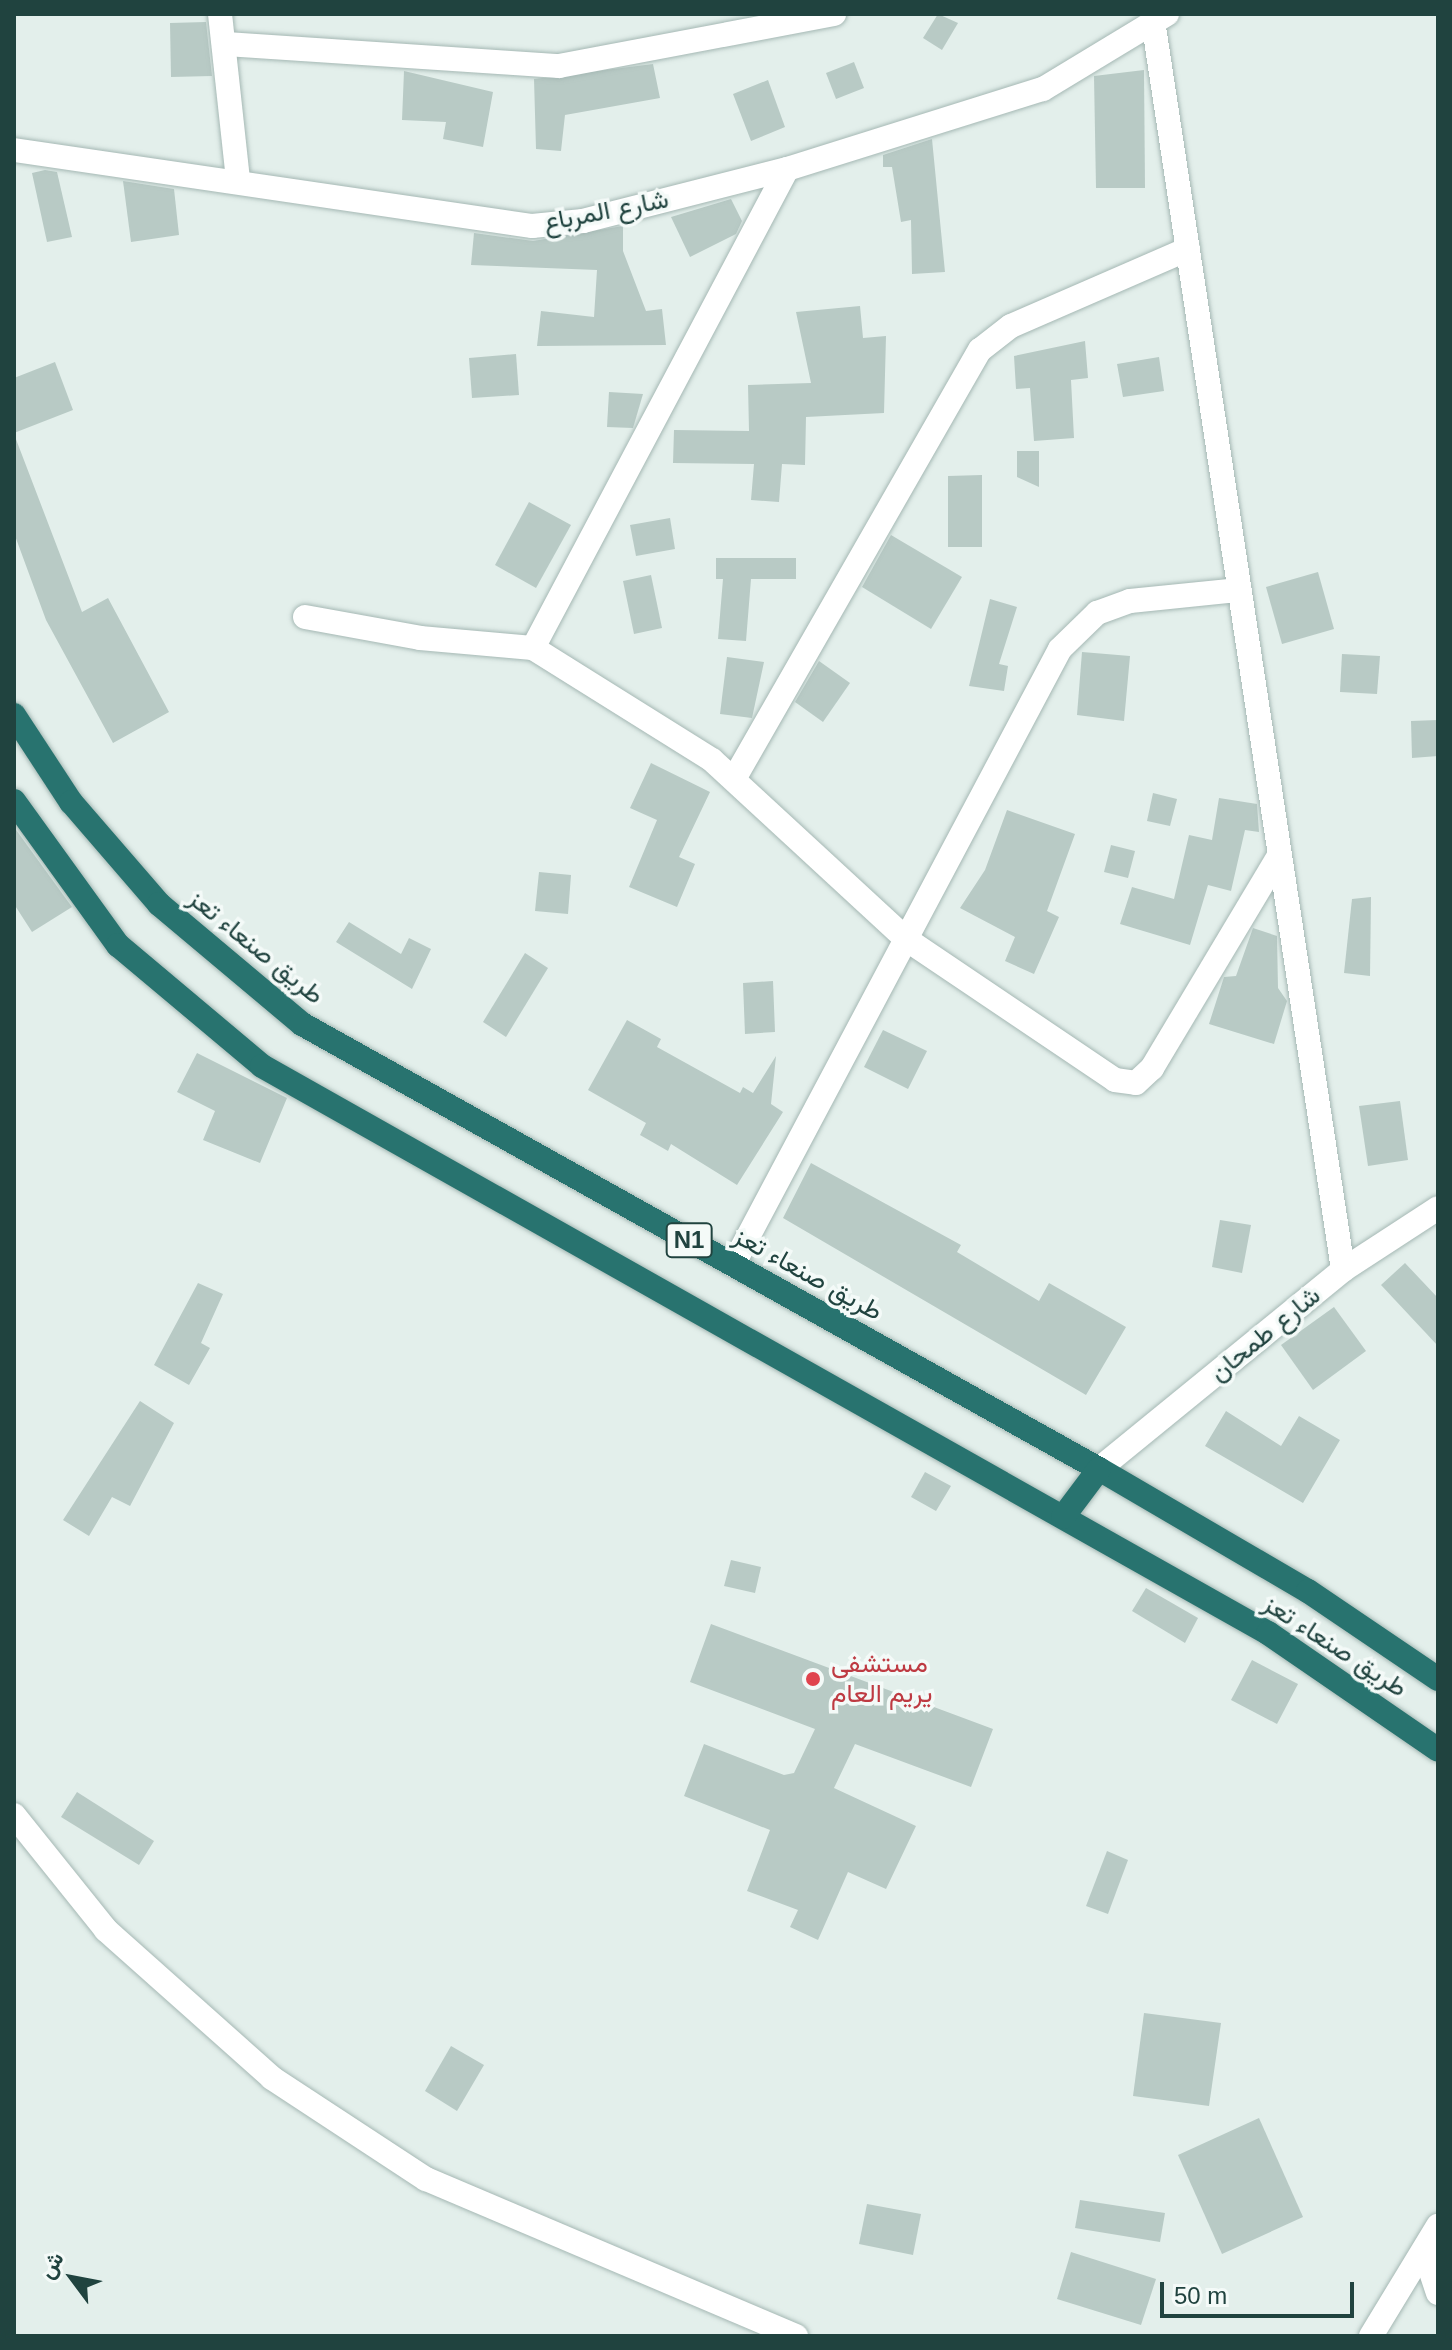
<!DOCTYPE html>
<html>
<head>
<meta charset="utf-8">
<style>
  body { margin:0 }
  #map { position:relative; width:1452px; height:2350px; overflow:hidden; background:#e3efeb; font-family:Arial,Vazirmatn,sans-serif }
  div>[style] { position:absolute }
  .building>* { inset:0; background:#b8cac5 }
  .roads { filter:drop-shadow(0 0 2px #a5b8b4) drop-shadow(0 0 2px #a5b8b4) }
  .minor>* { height:24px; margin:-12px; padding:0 12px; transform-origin:12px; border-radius:12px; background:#fff }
  .highway>* { height:24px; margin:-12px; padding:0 12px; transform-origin:12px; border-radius:12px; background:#28736f }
  .dots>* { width:22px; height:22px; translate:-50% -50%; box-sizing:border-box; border:4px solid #f4faf8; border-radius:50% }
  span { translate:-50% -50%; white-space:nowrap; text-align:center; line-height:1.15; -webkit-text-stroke:7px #f4faf8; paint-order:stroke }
  .shield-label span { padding:2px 6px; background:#f4faf8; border:2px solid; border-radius:6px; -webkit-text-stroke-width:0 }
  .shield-label { font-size:24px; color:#20433f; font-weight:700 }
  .street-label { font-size:26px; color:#20433f }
  .health-label { font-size:26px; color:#be3a42 }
  .left { translate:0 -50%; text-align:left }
  .frame { position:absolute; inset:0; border:16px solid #20433f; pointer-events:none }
  .north { position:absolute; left:32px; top:2238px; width:80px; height:80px; -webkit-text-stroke:6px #f4faf8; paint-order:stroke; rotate:302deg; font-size:22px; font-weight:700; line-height:32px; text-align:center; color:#20433f }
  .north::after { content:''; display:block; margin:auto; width:28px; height:36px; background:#20433f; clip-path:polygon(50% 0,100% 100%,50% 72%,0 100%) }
  .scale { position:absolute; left:1160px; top:2282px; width:194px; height:36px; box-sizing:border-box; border:4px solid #20433f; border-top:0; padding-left:10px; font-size:24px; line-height:28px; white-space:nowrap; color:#20433f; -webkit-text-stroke:6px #f4faf8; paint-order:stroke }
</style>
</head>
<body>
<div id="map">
  <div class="building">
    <div style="clip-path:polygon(938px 14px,958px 23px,942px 50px,923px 38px)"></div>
    <div style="clip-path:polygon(206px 22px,212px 76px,171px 77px,170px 23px)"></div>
    <div style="clip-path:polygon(854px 62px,864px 88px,836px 99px,826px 73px)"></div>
    <div style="clip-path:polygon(653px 64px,660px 98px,565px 115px,561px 151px,536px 149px,534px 79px)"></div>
    <div style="clip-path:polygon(1144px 70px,1145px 188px,1096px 188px,1094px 76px)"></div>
    <div style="clip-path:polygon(404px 71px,493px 92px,483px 147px,443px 139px,446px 122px,402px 120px)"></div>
    <div style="clip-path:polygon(768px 80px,785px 127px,751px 141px,733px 94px)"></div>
    <div style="clip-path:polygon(932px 139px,945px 272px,912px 274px,911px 220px,901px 222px,892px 167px,883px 167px,883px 155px)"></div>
    <div style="clip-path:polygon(45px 170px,57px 172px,72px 237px,47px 242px,32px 173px)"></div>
    <div style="clip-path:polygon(123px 181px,174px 189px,179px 235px,131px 242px)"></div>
    <div style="clip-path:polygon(731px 199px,742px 221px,736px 234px,690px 257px,671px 217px)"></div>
    <div style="clip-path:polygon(623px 226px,623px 251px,646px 311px,662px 309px,666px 345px,537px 346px,541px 311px,594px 317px,597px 270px,471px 265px,474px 233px,533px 241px)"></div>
    <div style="clip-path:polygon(860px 306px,863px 338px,886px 336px,884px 413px,806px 417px,805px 465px,782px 464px,779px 502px,751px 500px,754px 464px,673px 463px,674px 430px,749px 431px,748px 385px,811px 383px,796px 312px)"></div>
    <div style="clip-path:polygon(1085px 341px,1088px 378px,1071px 380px,1074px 438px,1034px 441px,1030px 388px,1016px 389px,1014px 356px)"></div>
    <div style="clip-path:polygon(516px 354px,519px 395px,472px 398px,469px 358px)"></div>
    <div style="clip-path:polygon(1159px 357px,1164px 391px,1123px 397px,1117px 364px)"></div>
    <div style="clip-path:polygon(55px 362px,73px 410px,14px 433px,14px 378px)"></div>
    <div style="clip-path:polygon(609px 392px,643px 394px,633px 428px,607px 427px)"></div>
    <div style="clip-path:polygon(14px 434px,82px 612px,108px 598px,169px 712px,113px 743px,46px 620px,14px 533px)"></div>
    <div style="clip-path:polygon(1017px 451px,1039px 451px,1039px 487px,1017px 477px)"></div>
    <div style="clip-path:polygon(982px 475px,982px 547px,948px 547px,948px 476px)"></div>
    <div style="clip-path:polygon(529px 502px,571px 525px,536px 588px,495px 565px)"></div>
    <div style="clip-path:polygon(670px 518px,675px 549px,636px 556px,630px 525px)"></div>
    <div style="clip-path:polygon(891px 535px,962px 577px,931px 629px,862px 587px)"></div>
    <div style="clip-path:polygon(716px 558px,796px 558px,796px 579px,751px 579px,746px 641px,718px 639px,723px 579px,716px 579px)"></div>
    <div style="clip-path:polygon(1318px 572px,1334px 629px,1282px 644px,1266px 587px)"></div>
    <div style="clip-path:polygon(651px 575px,662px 628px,634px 634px,623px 581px)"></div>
    <div style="clip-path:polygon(990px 599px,1017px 607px,999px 664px,1008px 666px,1004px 691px,969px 686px)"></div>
    <div style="clip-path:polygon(1082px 652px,1130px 656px,1124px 721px,1077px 715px)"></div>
    <div style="clip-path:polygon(1342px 654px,1380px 656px,1377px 694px,1340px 692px)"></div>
    <div style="clip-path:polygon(727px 657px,764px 662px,752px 718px,720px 714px)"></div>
    <div style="clip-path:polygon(819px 661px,850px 683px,823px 722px,795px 702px)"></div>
    <div style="clip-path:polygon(1438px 720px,1438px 756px,1412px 758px,1411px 721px)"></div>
    <div style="clip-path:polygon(651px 763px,710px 792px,679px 857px,695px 864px,677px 907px,629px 887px,657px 820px,630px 808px)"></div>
    <div style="clip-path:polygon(1153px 793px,1177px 799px,1170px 826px,1147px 821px)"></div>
    <div style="clip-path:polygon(1219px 798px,1257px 804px,1259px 832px,1245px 830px,1231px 891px,1208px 885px,1190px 945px,1120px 924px,1132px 887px,1174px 899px,1189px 835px,1212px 840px)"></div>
    <div style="clip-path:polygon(1007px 810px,1075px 834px,1047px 911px,1059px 917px,1034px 974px,1005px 961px,1015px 937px,960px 908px,985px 870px)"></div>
    <div style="clip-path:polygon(14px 827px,72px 907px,32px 932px,14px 904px)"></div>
    <div style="clip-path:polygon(1111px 845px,1135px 851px,1128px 878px,1104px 872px)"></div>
    <div style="clip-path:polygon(539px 872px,571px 875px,568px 914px,535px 911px)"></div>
    <div style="clip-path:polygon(1371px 897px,1370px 976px,1344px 973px,1352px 899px)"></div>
    <div style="clip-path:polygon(349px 922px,401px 954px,409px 938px,431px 949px,412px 989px,336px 942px)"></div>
    <div style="clip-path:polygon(1253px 928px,1277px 936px,1278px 988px,1287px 1001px,1274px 1044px,1209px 1024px,1224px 977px,1236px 976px)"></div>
    <div style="clip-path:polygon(525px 953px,548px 968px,506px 1037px,483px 1022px)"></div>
    <div style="clip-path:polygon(773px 981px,775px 1032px,745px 1034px,743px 983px)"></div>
    <div style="clip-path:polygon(627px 1020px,661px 1039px,657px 1047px,740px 1093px,743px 1087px,753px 1093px,776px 1056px,771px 1104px,783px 1112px,737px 1185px,671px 1144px,668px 1151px,640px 1135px,646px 1123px,588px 1090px)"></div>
    <div style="clip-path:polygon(883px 1030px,927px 1051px,908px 1089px,864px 1067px)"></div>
    <div style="clip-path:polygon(197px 1053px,287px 1098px,260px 1163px,203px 1140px,215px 1111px,177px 1092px)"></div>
    <div style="clip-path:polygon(1400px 1101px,1408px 1160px,1368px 1166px,1359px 1106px)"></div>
    <div style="clip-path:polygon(811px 1163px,961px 1245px,957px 1252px,1039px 1301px,1049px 1283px,1126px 1327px,1086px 1395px,783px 1218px)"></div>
    <div style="clip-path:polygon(1220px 1220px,1251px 1225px,1242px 1273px,1212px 1267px)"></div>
    <div style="clip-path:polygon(1405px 1263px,1438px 1298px,1438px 1346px,1381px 1285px)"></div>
    <div style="clip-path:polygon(198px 1283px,223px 1294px,201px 1343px,210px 1348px,189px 1385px,154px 1365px)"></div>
    <div style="clip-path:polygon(1334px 1307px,1366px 1351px,1313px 1390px,1281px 1345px)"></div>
    <div style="clip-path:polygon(140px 1401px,174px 1423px,130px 1506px,112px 1497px,89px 1536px,63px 1520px)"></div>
    <div style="clip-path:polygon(1226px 1411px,1281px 1446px,1299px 1416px,1340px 1440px,1303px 1503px,1205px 1446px)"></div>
    <div style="clip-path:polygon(925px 1472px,951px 1486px,936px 1511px,911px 1497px)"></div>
    <div style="clip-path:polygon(731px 1560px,761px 1567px,755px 1593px,724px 1586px)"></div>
    <div style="clip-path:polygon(1146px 1588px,1198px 1618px,1185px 1643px,1132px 1611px)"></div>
    <div style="clip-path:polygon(711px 1624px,993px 1729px,971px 1787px,855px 1744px,834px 1788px,916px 1826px,886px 1889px,848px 1872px,818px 1940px,790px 1927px,798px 1910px,747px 1891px,770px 1830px,684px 1796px,704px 1744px,784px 1775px,794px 1773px,815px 1729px,690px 1682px)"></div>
    <div style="clip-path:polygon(1252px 1660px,1298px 1684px,1277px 1724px,1231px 1700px)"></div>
    <div style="clip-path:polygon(77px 1792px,154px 1841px,139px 1865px,61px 1817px)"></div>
    <div style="clip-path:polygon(1107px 1851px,1128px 1860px,1108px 1914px,1086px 1906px)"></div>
    <div style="clip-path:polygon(1144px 2013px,1221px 2023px,1209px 2106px,1133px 2096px)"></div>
    <div style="clip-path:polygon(451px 2046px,484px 2065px,457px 2111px,425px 2091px)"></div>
    <div style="clip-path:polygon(1259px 2118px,1303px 2217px,1222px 2254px,1178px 2155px)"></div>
    <div style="clip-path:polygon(1080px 2200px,1165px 2213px,1160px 2242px,1075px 2228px)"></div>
    <div style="clip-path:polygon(867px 2204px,921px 2214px,913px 2255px,859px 2244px)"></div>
    <div style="clip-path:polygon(1071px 2252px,1156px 2279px,1141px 2325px,1057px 2299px)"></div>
  </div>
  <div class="roads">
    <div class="minor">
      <div style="left:220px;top:14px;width:166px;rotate:83.8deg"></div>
      <div style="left:1154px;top:27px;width:1257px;rotate:81.35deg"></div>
      <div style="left:226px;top:44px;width:334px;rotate:3.8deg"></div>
      <div style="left:559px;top:66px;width:280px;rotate:-10.7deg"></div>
      <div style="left:14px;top:150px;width:524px;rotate:8.35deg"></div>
      <div style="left:532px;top:226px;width:51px;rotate:-5.6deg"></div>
      <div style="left:583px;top:221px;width:211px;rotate:-14.3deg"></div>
      <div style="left:787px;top:169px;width:268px;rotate:-17.4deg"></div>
      <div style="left:1043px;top:89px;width:145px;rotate:-31.2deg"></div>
      <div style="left:305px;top:617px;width:117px;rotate:10.3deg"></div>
      <div style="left:420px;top:638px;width:113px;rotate:5.1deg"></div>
      <div style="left:533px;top:648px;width:211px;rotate:32deg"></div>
      <div style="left:712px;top:760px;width:264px;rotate:42.7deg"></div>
      <div style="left:906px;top:939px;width:252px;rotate:34deg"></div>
      <div style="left:1115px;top:1080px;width:21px;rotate:8deg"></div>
      <div style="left:1136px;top:1083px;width:22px;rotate:-43deg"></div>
      <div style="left:1152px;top:1068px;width:247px;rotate:-59.1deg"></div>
      <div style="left:533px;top:648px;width:542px;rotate:-62.06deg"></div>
      <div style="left:734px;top:779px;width:495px;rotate:-60.2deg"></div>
      <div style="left:980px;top:350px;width:39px;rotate:-38deg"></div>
      <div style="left:1011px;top:326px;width:193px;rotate:-23.5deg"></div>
      <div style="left:733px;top:1265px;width:697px;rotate:-62.04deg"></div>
      <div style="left:1060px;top:649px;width:52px;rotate:-44.2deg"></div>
      <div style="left:1097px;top:613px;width:35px;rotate:-20deg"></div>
      <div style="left:1130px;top:601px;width:110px;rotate:-5.8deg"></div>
      <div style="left:1099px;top:1469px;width:315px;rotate:-39.2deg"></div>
      <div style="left:1343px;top:1270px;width:113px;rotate:-33.1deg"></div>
      <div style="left:14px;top:1815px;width:147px;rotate:51.3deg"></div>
      <div style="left:106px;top:1930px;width:222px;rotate:41.7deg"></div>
      <div style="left:272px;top:2078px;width:184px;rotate:33.3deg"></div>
      <div style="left:426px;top:2179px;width:402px;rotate:23deg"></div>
      <div style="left:1425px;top:2254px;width:41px;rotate:71.6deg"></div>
      <div style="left:1371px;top:2336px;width:129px;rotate:-58.7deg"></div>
    </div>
    <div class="highway">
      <div style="left:14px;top:715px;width:104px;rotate:56.8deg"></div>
      <div style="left:71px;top:802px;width:135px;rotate:49.2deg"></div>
      <div style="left:159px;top:904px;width:187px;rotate:40deg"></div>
      <div style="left:302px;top:1024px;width:913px;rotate:29.18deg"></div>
      <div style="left:1099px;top:1469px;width:242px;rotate:30.3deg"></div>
      <div style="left:1308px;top:1591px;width:157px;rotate:34.1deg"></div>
      <div style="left:14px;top:801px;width:178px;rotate:54.2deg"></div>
      <div style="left:118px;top:945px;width:188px;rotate:40deg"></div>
      <div style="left:262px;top:1066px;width:1155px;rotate:29.41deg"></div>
      <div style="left:1268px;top:1633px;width:206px;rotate:34.5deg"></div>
      <div style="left:1063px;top:1517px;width:60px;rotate:-53.1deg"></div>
    </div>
  </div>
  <div class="dots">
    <div style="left:813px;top:1679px;background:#e0444e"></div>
  </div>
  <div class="shield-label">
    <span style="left:689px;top:1240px">N1</span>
  </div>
  <div class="street-label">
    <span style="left:606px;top:211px;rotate:-11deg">شارع المرباع</span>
    <span style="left:256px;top:947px;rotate:39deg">طريق صنعاء تعز</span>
    <span style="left:808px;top:1274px;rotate:29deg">طريق صنعاء تعز</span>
    <span style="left:1265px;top:1334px;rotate:-39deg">شارع طمحان</span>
    <span style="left:1335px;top:1646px;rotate:33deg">طريق صنعاء تعز</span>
  </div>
  <div class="health-label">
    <span class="left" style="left:831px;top:1679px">مستشفى<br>يريم العام</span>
  </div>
  <div class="frame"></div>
  <div class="north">ش</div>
  <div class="scale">50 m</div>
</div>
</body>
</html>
